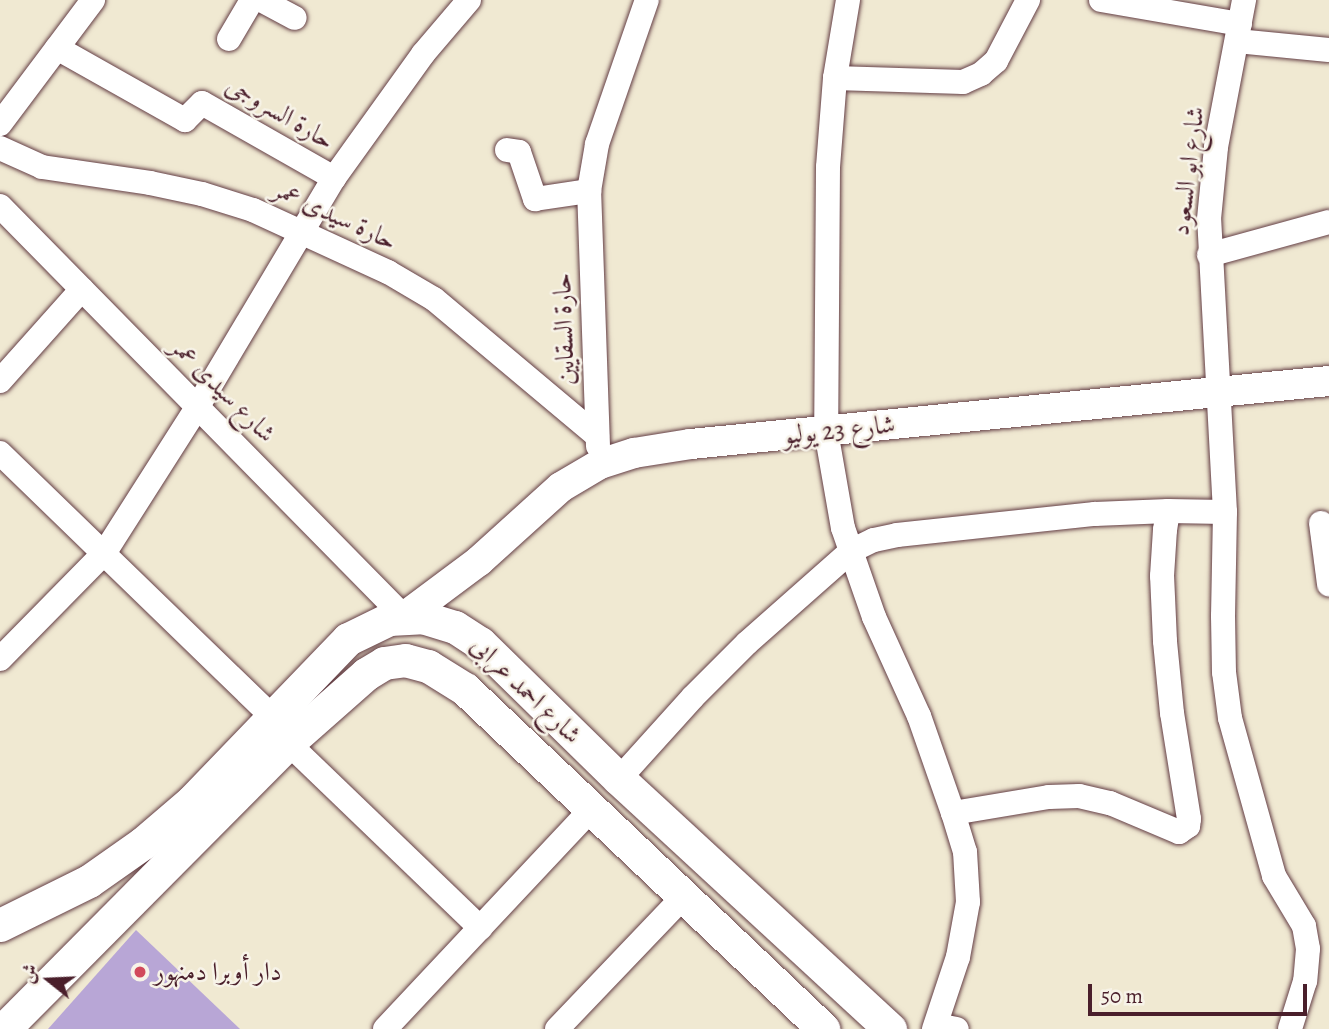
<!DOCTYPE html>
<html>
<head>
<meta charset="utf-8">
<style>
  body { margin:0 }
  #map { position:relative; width:1329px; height:1029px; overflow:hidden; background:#f0e9d2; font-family:Alegreya,Amiri,serif }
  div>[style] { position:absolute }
  .building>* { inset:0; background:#b8a6d6 }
  .roads { filter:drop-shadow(0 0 2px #633d44) drop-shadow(0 0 2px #633d44) }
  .minor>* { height:24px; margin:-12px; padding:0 12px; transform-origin:12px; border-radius:12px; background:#fff }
  .tertiary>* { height:30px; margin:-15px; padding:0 15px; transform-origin:15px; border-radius:15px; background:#fff }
  .secondary>* { height:33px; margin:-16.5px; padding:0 16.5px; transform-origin:16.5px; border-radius:16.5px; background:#fff }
  .dots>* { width:19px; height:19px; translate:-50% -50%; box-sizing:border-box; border:4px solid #f7f3e8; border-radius:50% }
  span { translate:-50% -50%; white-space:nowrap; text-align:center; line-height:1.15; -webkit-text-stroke:5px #f7f3e8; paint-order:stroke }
  .street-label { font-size:26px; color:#4a1f2b }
  .poi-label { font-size:26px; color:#4a1f2b }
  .left { translate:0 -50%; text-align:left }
  .north { position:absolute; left:14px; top:945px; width:70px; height:70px; -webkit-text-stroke:5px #f7f3e8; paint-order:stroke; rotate:288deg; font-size:19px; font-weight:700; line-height:28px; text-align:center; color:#4a1f2b }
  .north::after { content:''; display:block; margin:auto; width:24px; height:32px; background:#4a1f2b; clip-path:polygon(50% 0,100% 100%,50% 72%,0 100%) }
  .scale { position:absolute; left:1088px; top:984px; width:219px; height:32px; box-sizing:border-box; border:4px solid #4a1f2b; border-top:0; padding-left:9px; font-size:21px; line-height:24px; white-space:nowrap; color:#4a1f2b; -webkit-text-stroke:5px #f7f3e8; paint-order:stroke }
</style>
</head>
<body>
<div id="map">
  <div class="building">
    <div style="clip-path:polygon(136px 930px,240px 1029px,48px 1029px)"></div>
  </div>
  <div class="roads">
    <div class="minor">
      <div style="left:261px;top:0;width:38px;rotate:28deg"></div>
      <div style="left:848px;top:0;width:79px;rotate:99.5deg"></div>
      <div style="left:835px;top:78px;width:89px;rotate:94.5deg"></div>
      <div style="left:828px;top:167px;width:264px;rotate:90.4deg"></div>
      <div style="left:826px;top:431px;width:98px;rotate:80.1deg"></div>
      <div style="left:843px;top:528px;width:94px;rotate:70.8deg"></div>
      <div style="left:874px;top:617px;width:109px;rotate:65.6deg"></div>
      <div style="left:919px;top:716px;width:103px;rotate:70.7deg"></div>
      <div style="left:953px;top:813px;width:97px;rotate:-9.5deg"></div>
      <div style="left:1049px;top:797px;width:30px;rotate:-2deg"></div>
      <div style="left:1079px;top:796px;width:32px;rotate:13deg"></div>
      <div style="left:1110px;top:803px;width:75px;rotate:22.8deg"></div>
      <div style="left:1179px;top:832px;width:11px;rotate:-34deg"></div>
      <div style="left:1188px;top:826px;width:7px;rotate:-82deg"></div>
      <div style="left:1189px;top:819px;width:107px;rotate:-99.1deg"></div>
      <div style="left:1172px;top:713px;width:72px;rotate:-95.6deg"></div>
      <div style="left:1165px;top:641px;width:65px;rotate:-92.6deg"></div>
      <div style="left:1162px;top:576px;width:46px;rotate:-86.3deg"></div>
      <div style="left:1165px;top:530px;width:19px;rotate:-81deg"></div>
      <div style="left:1168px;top:511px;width:57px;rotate:1deg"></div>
      <div style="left:1225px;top:512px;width:293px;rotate:-93.1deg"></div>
      <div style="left:1209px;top:219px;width:72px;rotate:-84.4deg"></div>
      <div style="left:1216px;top:147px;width:150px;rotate:-79.2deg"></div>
      <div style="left:1101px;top:0;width:141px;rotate:9.8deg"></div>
      <div style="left:229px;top:39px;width:45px;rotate:-59.5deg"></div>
      <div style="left:1237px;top:41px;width:92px;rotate:5.6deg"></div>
      <div style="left:57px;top:48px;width:147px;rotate:29.4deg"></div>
      <div style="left:185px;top:120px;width:24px;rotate:-45deg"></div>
      <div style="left:202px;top:103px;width:152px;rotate:29.6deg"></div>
      <div style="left:835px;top:78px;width:128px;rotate:1.8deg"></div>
      <div style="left:963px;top:82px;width:20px;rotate:-24deg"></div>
      <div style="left:981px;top:74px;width:20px;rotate:-41deg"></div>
      <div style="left:996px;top:61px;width:69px;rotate:-62.3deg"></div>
      <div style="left:0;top:124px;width:155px;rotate:-53.1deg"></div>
      <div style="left:0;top:148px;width:46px;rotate:24.3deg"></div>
      <div style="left:42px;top:167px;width:109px;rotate:8.4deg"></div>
      <div style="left:150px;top:183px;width:53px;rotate:11.9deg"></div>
      <div style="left:202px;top:194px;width:53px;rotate:17.4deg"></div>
      <div style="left:253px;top:210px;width:149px;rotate:24.7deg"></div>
      <div style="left:388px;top:272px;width:53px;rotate:30.4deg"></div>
      <div style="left:434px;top:299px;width:213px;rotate:40deg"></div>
      <div style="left:507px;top:150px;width:12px;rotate:9deg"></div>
      <div style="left:519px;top:152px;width:50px;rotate:71.2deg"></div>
      <div style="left:535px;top:199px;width:55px;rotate:-8.4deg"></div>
      <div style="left:0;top:206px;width:576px;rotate:45.49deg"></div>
      <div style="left:1209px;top:255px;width:124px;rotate:-15.4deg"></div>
      <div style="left:0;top:381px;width:123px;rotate:-48.3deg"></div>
      <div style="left:598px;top:446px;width:255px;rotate:-92deg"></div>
      <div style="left:589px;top:191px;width:48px;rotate:-80.3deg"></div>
      <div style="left:597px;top:144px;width:152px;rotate:-70.9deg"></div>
      <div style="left:0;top:453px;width:380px;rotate:44.1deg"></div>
      <div style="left:1225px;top:512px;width:104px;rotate:91.1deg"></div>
      <div style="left:1223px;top:616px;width:56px;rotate:89deg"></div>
      <div style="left:1224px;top:672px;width:46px;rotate:82.6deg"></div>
      <div style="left:1230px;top:718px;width:164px;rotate:74.4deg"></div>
      <div style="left:1274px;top:876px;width:58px;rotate:59deg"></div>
      <div style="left:1304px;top:926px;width:23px;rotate:80deg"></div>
      <div style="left:1308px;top:949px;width:32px;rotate:95deg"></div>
      <div style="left:1305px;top:981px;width:50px;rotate:107.4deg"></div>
      <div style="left:1321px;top:523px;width:62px;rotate:82.5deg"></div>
      <div style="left:0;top:659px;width:150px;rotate:-45.5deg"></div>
      <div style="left:105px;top:552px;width:173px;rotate:-57.5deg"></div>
      <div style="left:198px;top:406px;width:265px;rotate:-59.2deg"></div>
      <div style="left:334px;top:178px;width:153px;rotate:-54.3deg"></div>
      <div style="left:423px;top:54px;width:71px;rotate:-49.6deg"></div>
      <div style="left:288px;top:743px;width:267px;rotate:43.9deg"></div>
      <div style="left:619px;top:779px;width:110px;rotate:-47.9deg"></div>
      <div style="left:693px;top:697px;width:76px;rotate:-45deg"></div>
      <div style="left:747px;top:643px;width:139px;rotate:-41.5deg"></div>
      <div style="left:851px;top:551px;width:25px;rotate:-26deg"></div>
      <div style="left:874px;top:540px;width:24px;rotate:-12deg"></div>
      <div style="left:897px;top:535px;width:199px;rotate:-6.1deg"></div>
      <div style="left:1095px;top:514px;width:73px;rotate:-2.4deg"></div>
      <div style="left:936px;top:1025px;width:21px;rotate:11deg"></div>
      <div style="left:385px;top:1029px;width:301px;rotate:-46.8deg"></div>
      <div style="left:557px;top:1029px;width:181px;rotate:-46.3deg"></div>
      <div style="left:934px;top:1029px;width:76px;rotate:-71.6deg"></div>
      <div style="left:958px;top:957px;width:56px;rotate:-79.7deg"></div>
      <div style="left:968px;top:902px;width:50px;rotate:-93.4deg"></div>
      <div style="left:965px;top:852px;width:41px;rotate:-107.1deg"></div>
    </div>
    <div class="tertiary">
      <div style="left:404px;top:617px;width:94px;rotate:-36.7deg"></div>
      <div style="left:479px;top:561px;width:110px;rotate:-42.1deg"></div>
      <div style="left:561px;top:487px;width:45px;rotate:-30.5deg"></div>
      <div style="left:600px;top:464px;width:36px;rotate:-18deg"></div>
      <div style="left:634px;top:453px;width:58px;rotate:-9deg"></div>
      <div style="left:691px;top:444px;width:641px;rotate:-5.64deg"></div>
    </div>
    <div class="secondary">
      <div style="left:0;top:925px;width:99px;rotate:-26.3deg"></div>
      <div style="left:89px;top:881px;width:66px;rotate:-35.1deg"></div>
      <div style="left:143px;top:843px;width:65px;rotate:-40.6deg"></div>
      <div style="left:192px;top:801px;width:225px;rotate:-46.1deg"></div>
      <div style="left:348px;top:639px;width:46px;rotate:-26deg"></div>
      <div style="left:389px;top:619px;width:33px;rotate:-3deg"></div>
      <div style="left:422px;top:617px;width:34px;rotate:17deg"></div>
      <div style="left:455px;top:627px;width:30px;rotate:33deg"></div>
      <div style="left:480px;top:643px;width:194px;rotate:44.4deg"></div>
      <div style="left:619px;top:779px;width:369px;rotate:42.7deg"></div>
      <div style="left:4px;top:1029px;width:403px;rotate:-45.2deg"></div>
      <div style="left:288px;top:743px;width:104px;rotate:-41.5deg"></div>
      <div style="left:366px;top:674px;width:21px;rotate:-31deg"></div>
      <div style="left:384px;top:663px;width:21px;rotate:-8deg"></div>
      <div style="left:405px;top:660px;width:24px;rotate:15deg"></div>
      <div style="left:428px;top:666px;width:44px;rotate:31.9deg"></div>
      <div style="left:465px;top:689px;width:494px;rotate:43.5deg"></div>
    </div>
  </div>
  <div class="dots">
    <div style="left:140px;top:972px;background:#d1495b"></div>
  </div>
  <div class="street-label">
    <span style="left:280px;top:113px;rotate:30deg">حارة السروجى</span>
    <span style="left:1188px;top:171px;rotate:-83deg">شارع ابو السعود</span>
    <span style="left:335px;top:215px;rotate:25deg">حارة سيدى عمر</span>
    <span style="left:564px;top:329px;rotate:-92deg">حارة السقايين</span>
    <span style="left:223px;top:390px;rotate:45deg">شارع سيدى عمر</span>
    <span style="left:839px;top:430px;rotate:-6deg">شارع 23 يوليو</span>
    <span style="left:526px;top:690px;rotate:44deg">شارع احمد عرابى</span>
  </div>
  <div class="poi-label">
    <span class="left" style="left:154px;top:972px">دار أوبرا دمنهور</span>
  </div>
  <div class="north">ش</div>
  <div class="scale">50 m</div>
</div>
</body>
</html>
